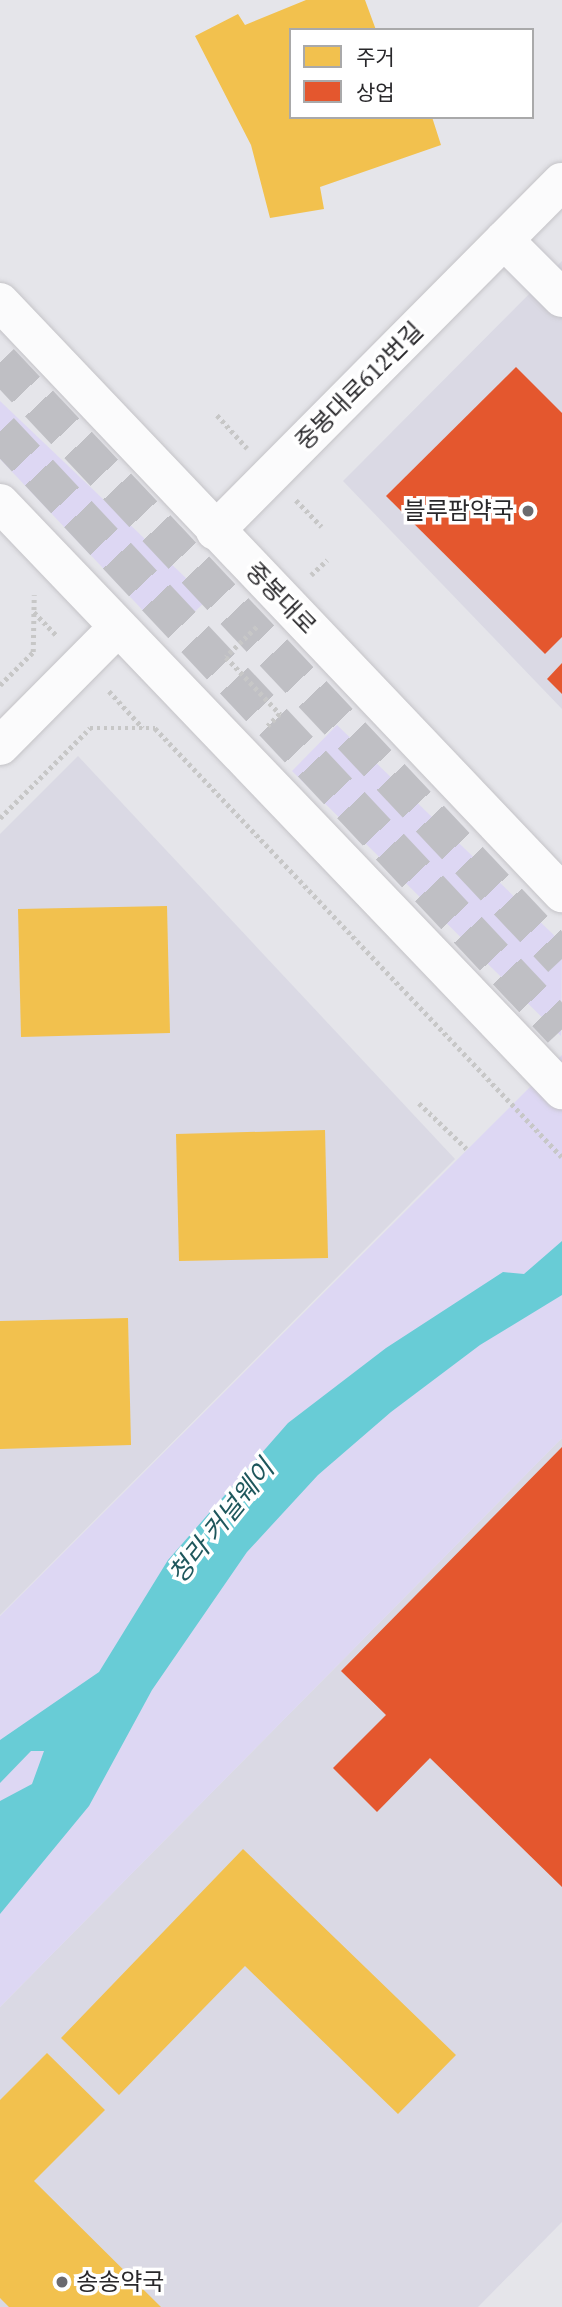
<!DOCTYPE html>
<html>
<head>
<meta charset="utf-8">
<style>
  body { margin:0 }
  #map { position:relative; width:562px; height:2307px; overflow:hidden; background:#e5e5ea; font-family:"Source Serif 4","Noto Sans KR",serif }
  div>[style] { position:absolute }
  .built>* { inset:0; background:#dad9e4 }
  .green>* { inset:0; background:#ddd7f3 }
  .water>* { inset:0; background:#68ccd6 }
  .homes>* { inset:0; background:#f2c14e }
  .shops>* { inset:0; background:#e4572e }
  .major-tunnel>* { height:38px; margin-top:-19px; transform-origin:0; background:repeating-linear-gradient(90deg,#bfbfc4 0 38px,transparent 0 57px) }
  .path>* { height:4.5px; margin-top:-2.25px; transform-origin:0; background:repeating-linear-gradient(90deg,#c7c7c7 0 3.5px,transparent 0 7px) }
  .roads { filter:drop-shadow(0 0 2px #c4c3c7) drop-shadow(0 0 2px #c4c3c7) }
  .minor>* { height:38px; margin:-19px; padding:0 19px; transform-origin:19px; border-radius:19px; background:#fbfbfc }
  .major>* { height:38px; margin:-19px; padding:0 19px; transform-origin:19px; border-radius:19px; background:#fbfbfc }
  .dots>* { width:19px; height:19px; translate:-50% -50%; box-sizing:border-box; border:4px solid #fff; border-radius:50% }
  span { translate:-50% -50%; white-space:nowrap; text-align:center; line-height:1.15; -webkit-text-stroke:7px #fff; paint-order:stroke }
  .street-label { font-size:24px; color:#29282b }
  .poi-label { font-size:24px; color:#29282b }
  .right { translate:-100% -50%; text-align:right }
  .left { translate:0 -50%; text-align:left }
  .water-label { font-size:26px; color:#1e575c; font-style:italic }
  .legend { position:absolute; left:289px; top:28px; width:245px; height:91px; box-sizing:border-box; background:#fff; border:2px solid #a9a9aa; margin:0; padding:9px 12px; list-style:none; font-size:21px; color:#29282b }
  .legend li { display:flex; align-items:center; gap:14px; height:35px }
  .legend b { width:35px; border:2px solid #a9a9aa }
</style>
</head>
<body>
<div id="map">
  <div class="built">
    <div style="clip-path:polygon(562px 261px,562px 709px,343px 481px)"></div>
    <div style="clip-path:polygon(78px 756px,455px 1159px,0 1615px,0 834px)"></div>
    <div style="clip-path:polygon(562px 1438px,562px 2222px,478px 2307px,0 2307px,0 2007px)"></div>
  </div>
  <div class="green">
    <div style="clip-path:polygon(0 401px,208px 599px,168px 637px,0 459px)"></div>
    <div style="clip-path:polygon(337px 725px,562px 943px,561px 1036px,292px 771px)"></div>
    <div style="clip-path:polygon(562px 1055px,562px 1438px,0 2007px,0 1616px)"></div>
  </div>
  <div class="water">
    <div style="clip-path:polygon(562px 1241px,562px 1295px,480px 1345px,391px 1412px,318px 1475px,247px 1552px,152px 1690px,89px 1806px,0 1914px,0 1801px,32px 1784px,44px 1751px,31px 1751px,0 1783px,0 1740px,99px 1672px,168px 1560px,288px 1423px,386px 1348px,503px 1272px,524px 1274px)"></div>
  </div>
  <div class="homes">
    <div style="clip-path:polygon(306px 0,365px 0,376px 30px,291px 30px,291px 117px,432px 117px,441px 145px,320px 187px,324px 209px,270px 218px,251px 145px,195px 36px,238px 14px,245px 25px)"></div>
    <div style="clip-path:polygon(167px 906px,170px 1033px,21px 1037px,18px 909px)"></div>
    <div style="clip-path:polygon(325px 1130px,328px 1258px,179px 1261px,176px 1134px)"></div>
    <div style="clip-path:polygon(128px 1318px,131px 1445px,0 1449px,0 1321px)"></div>
    <div style="clip-path:polygon(243px 1849px,456px 2055px,398px 2114px,245px 1966px,119px 2095px,61px 2038px)"></div>
    <div style="clip-path:polygon(47px 2053px,105px 2110px,34px 2181px,161px 2307px,9px 2307px,0 2298px,0 2100px)"></div>
  </div>
  <div class="shops">
    <div style="clip-path:polygon(516px 367px,562px 413px,562px 637px,545px 654px,386px 496px)"></div>
    <div style="clip-path:polygon(562px 663px,562px 694px,547px 679px)"></div>
    <div style="clip-path:polygon(562px 1447px,562px 1887px,430px 1758px,377px 1812px,333px 1768px,386px 1715px,341px 1671px)"></div>
  </div>
  <div class="major-tunnel">
    <div style="left:0;top:362px;width:820px;rotate:46.73deg"></div>
    <div style="left:0;top:431px;width:821px;rotate:46.83deg"></div>
  </div>
  <div class="path">
    <div style="left:217px;top:415px;width:45px;rotate:47.7deg"></div>
    <div style="left:296px;top:500px;width:37px;rotate:46deg"></div>
    <div style="left:311px;top:575px;width:22px;rotate:-43deg"></div>
    <div style="left:34px;top:612px;width:33px;rotate:46deg"></div>
    <div style="left:257px;top:627px;width:43px;rotate:135.9deg"></div>
    <div style="left:226px;top:657px;width:79px;rotate:46.5deg"></div>
    <div style="left:280px;top:714px;width:20px;rotate:135deg"></div>
    <div style="left:0;top:685px;width:47px;rotate:-45deg"></div>
    <div style="left:33px;top:652px;width:57px;rotate:-89deg"></div>
    <div style="left:109px;top:691px;width:50px;rotate:47.4deg"></div>
    <div style="left:0;top:818px;width:127px;rotate:-45deg"></div>
    <div style="left:90px;top:728px;width:65px"></div>
    <div style="left:155px;top:728px;width:591px;rotate:46.51deg"></div>
    <div style="left:419px;top:1103px;width:66px;rotate:43.8deg"></div>
  </div>
  <div class="roads">
    <div class="minor">
      <div style="left:504px;top:240px;width:82px;rotate:45deg"></div>
      <div style="left:215px;top:531px;width:492px;rotate:-45.2deg"></div>
      <div style="left:0;top:746px;width:166px;rotate:-45.2deg"></div>
    </div>
    <div class="major">
      <div style="left:0;top:302px;width:816px;rotate:46.44deg"></div>
      <div style="left:0;top:503px;width:813px;rotate:46.25deg"></div>
    </div>
  </div>
  <div class="dots">
    <div style="left:528px;top:511px;background:#6b6a6e"></div>
    <div style="left:62px;top:2282px;background:#6b6a6e"></div>
  </div>
  <div class="street-label">
    <span style="left:359px;top:386px;rotate:-45deg">중봉대로612번길</span>
    <span style="left:281px;top:598px;rotate:46deg">중봉대로</span>
  </div>
  <div class="poi-label">
    <span class="right" style="left:514px;top:511px">블루팜약국</span>
    <span class="left" style="left:76px;top:2282px">송송약국</span>
  </div>
  <div class="water-label">
    <span style="left:222px;top:1522px;rotate:-51deg">청라 커널웨이</span>
  </div>
  <ul class="legend">
  <li><b style="height:19px;background:#f2c14e"></b>주거</li>
  <li><b style="height:19px;background:#e4572e"></b>상업</li>
  </ul>
</div>
</body>
</html>
